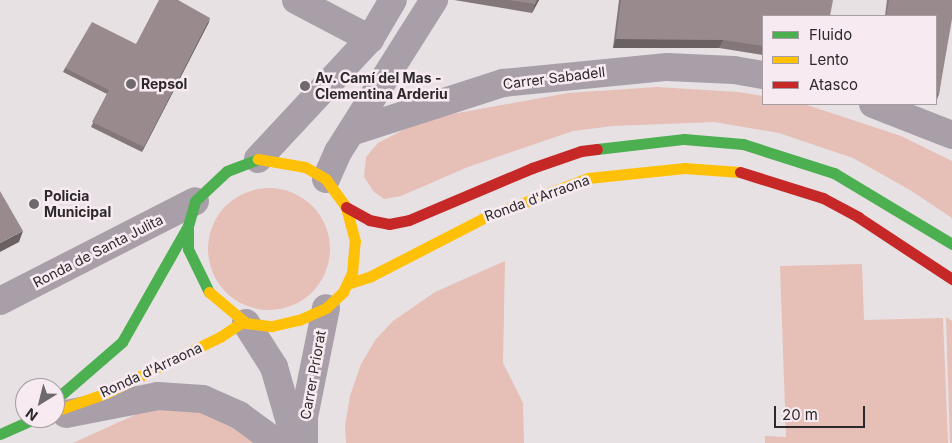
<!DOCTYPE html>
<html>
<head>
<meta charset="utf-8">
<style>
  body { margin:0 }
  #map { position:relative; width:952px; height:443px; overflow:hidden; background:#e7e1e4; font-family:Inter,sans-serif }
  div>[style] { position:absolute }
  .green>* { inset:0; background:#e6bfb7 }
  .round { border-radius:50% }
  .street>* { height:28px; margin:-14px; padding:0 14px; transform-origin:14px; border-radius:14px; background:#a99fa9 }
  .fast>* { height:11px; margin:-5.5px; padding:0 5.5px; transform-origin:5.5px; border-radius:5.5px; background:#4caf50 }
  .slow>* { height:11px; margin:-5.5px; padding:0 5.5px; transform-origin:5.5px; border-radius:5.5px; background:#ffc107 }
  .jam>* { height:11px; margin:-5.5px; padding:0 5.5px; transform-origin:5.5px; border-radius:5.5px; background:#c62828 }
  .wall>* { inset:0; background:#837779 }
  .shaded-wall>* { inset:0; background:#6a6163 }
  .building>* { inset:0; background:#988a8d }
  .dots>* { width:14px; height:14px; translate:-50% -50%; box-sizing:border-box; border:2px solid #f7ebf1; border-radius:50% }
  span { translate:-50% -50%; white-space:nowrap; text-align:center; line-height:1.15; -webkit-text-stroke:5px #f7ebf1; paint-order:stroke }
  .poi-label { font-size:14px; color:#2d292b; font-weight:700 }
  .left { translate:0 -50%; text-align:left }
  .street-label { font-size:14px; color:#2d292b }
  .legend { position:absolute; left:762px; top:15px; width:175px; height:90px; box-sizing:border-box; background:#f7ebf1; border:1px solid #a69da2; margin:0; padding:6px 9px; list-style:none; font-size:15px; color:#2d292b }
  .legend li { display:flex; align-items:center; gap:10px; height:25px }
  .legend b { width:25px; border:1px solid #a69da2 }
  .north { position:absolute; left:15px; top:378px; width:50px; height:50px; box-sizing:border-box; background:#f7ebf1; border:1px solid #a69da2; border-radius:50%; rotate:216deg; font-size:14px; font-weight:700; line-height:20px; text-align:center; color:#2d292b }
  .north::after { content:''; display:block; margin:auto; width:18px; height:22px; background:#6e696c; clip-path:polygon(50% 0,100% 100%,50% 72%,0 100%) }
  .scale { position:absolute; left:774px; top:406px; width:91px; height:22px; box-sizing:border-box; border:2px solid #2d292b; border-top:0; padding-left:6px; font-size:15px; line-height:18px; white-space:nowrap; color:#2d292b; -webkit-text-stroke:4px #f7ebf1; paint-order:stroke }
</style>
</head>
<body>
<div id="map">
  <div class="green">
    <div style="clip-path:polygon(657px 87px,738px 92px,763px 96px,763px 104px,804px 104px,901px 136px,952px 161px,952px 218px,910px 190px,853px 158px,779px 133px,714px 122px,613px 126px,573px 131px,468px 167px,401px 196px,384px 199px,374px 192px,364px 177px,366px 157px,378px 143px,405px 129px,447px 115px,568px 93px)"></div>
    <div class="round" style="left:208px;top:188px;width:122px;height:122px"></div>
    <div style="clip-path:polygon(505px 261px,503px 363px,523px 403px,524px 443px,346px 443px,345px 426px,350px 396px,361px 364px,376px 339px,393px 321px,435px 292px)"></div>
    <div style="clip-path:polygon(862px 264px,864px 320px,943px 318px,948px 443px,765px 443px,765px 436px,786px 437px,780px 266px)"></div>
    <div style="clip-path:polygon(946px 317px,952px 321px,952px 443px,950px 443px)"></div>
    <div style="clip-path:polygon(150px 408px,216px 412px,261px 443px,73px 443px)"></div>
  </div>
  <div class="street">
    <div style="left:296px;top:0;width:84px;rotate:27.8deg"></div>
    <div style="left:873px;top:104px;width:85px;rotate:21.4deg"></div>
    <div style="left:351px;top:132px;width:160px;rotate:-17.9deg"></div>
    <div style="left:503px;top:83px;width:165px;rotate:-5.6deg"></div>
    <div style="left:667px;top:67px;width:67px;rotate:2.6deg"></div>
    <div style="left:734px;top:70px;width:29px;rotate:10deg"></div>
    <div style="left:258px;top:159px;width:164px;rotate:-47deg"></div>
    <div style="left:370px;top:39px;width:45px;rotate:-59.5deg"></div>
    <div style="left:326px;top:179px;width:30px;rotate:-66deg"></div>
    <div style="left:338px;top:152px;width:180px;rotate:-57.7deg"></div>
    <div style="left:0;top:301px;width:219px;rotate:-27.1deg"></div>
    <div style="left:246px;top:323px;width:52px;rotate:57.5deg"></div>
    <div style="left:274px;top:367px;width:79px;rotate:73.9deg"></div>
    <div style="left:66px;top:414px;width:94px;rotate:-11.1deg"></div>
    <div style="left:158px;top:396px;width:45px;rotate:3.8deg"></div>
    <div style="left:203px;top:399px;width:39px;rotate:24deg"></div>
    <div style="left:239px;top:415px;width:47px;rotate:36.4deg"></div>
    <div style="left:304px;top:443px;width:26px;rotate:-90deg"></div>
    <div style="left:304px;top:417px;width:111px;rotate:-78.6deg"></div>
  </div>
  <div class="fast">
    <div style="left:597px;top:149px;width:88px;rotate:-6.6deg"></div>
    <div style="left:684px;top:139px;width:59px;rotate:4.8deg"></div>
    <div style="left:743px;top:144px;width:96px;rotate:17.7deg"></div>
    <div style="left:834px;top:173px;width:138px;rotate:31deg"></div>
    <div style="left:209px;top:292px;width:48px;rotate:-116deg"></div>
    <div style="left:188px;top:249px;width:23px;rotate:-90deg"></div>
    <div style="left:188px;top:226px;width:26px;rotate:-74deg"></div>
    <div style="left:195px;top:201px;width:44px;rotate:-43.2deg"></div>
    <div style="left:227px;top:171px;width:33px;rotate:-21deg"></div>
    <div style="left:55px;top:400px;width:89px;rotate:-40.9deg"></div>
    <div style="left:122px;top:342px;width:133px;rotate:-60.4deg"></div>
    <div style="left:0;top:434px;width:39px;rotate:-24deg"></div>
  </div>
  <div class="slow">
    <div style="left:350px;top:283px;width:22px;rotate:-18deg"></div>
    <div style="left:371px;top:276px;width:127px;rotate:-27.2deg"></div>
    <div style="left:484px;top:218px;width:111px;rotate:-21deg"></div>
    <div style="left:588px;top:178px;width:97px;rotate:-5.9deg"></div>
    <div style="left:684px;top:168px;width:56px;rotate:4.1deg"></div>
    <div style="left:209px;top:292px;width:48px;rotate:40deg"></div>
    <div style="left:246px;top:323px;width:26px;rotate:7deg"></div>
    <div style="left:272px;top:326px;width:28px;rotate:-13deg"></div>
    <div style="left:299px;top:320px;width:30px;rotate:-24deg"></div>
    <div style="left:326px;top:308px;width:23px;rotate:-43deg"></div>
    <div style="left:343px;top:292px;width:21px;rotate:-65deg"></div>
    <div style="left:352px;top:273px;width:32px;rotate:-85deg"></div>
    <div style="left:355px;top:241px;width:35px;rotate:-105deg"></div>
    <div style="left:346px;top:207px;width:34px;rotate:-126deg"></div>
    <div style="left:326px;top:179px;width:24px;rotate:-150deg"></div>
    <div style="left:305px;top:167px;width:48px;rotate:-170.3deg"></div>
    <div style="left:55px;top:411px;width:54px;rotate:-19.4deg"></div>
    <div style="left:106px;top:393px;width:127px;rotate:-26.2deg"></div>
    <div style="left:220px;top:337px;width:27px;rotate:-34deg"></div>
  </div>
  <div class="jam">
    <div style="left:740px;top:172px;width:87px;rotate:17.4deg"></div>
    <div style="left:823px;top:198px;width:40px;rotate:28deg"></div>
    <div style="left:858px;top:217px;width:113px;rotate:33.4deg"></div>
    <div style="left:346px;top:207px;width:26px;rotate:29deg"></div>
    <div style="left:369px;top:220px;width:20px;rotate:11deg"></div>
    <div style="left:389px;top:224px;width:20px;rotate:-11deg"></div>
    <div style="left:409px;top:220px;width:134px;rotate:-22.9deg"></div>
    <div style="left:532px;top:168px;width:52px;rotate:-19.1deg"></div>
    <div style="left:581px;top:151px;width:16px;rotate:-7deg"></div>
  </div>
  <div class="wall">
    <div style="clip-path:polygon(454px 0,539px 0,532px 13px)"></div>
    <div style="clip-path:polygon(619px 0,833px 0,763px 16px,763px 55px,719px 48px,613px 48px)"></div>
    <div style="clip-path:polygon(887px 0,952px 0,939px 94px,936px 102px,936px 16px,885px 16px)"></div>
    <div style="clip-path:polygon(209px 22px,142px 152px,91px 127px,107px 94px,63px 72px,65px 68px,136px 44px)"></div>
  </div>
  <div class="shaded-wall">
    <div style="clip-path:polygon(537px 0,539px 0,532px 13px,535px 4px)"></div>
    <div style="clip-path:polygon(210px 18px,209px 22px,142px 152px,144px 147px)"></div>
    <div style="clip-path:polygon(616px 39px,723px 40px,719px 48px,613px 48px)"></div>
    <div style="clip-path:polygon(23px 231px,19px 242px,0 252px,0 243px)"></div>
  </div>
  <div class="building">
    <div style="clip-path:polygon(159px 0,178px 0,210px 18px,144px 147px,92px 122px,109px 90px,65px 68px,92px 22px,136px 44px)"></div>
    <div style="clip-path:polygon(508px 0,537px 0,535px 4px)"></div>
    <div style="clip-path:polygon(621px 0,833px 0,830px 16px,763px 16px,763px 46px,723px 40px,616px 39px)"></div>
    <div style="clip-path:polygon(889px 0,952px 0,952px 19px,939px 94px,936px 93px,936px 16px,886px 16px)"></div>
    <div style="clip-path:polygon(0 191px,23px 231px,0 243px)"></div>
  </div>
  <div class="dots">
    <div style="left:131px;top:84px;background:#6e696c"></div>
    <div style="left:305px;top:86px;background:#6e696c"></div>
    <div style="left:34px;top:204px;background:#6e696c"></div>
  </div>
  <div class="poi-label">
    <span class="left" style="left:315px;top:86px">Av. Camí del Mas -<br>Clementina Arderiu</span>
    <span class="left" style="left:141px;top:84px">Repsol</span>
    <span class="left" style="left:44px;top:204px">Policia<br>Municipal</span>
  </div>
  <div class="street-label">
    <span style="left:554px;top:78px;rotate:-7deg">Carrer Sabadell</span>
    <span style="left:537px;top:198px;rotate:-20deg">Ronda d'Arraona</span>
    <span style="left:98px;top:251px;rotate:-27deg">Ronda de Santa Julita</span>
    <span style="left:151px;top:370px;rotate:-25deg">Ronda d'Arraona</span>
    <span style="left:313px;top:375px;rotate:-80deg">Carrer Priorat</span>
  </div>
  <ul class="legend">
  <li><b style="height:6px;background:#4caf50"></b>Fluido</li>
  <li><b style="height:6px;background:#ffc107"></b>Lento</li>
  <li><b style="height:6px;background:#c62828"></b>Atasco</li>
  </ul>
  <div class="north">N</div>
  <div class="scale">20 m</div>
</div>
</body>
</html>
